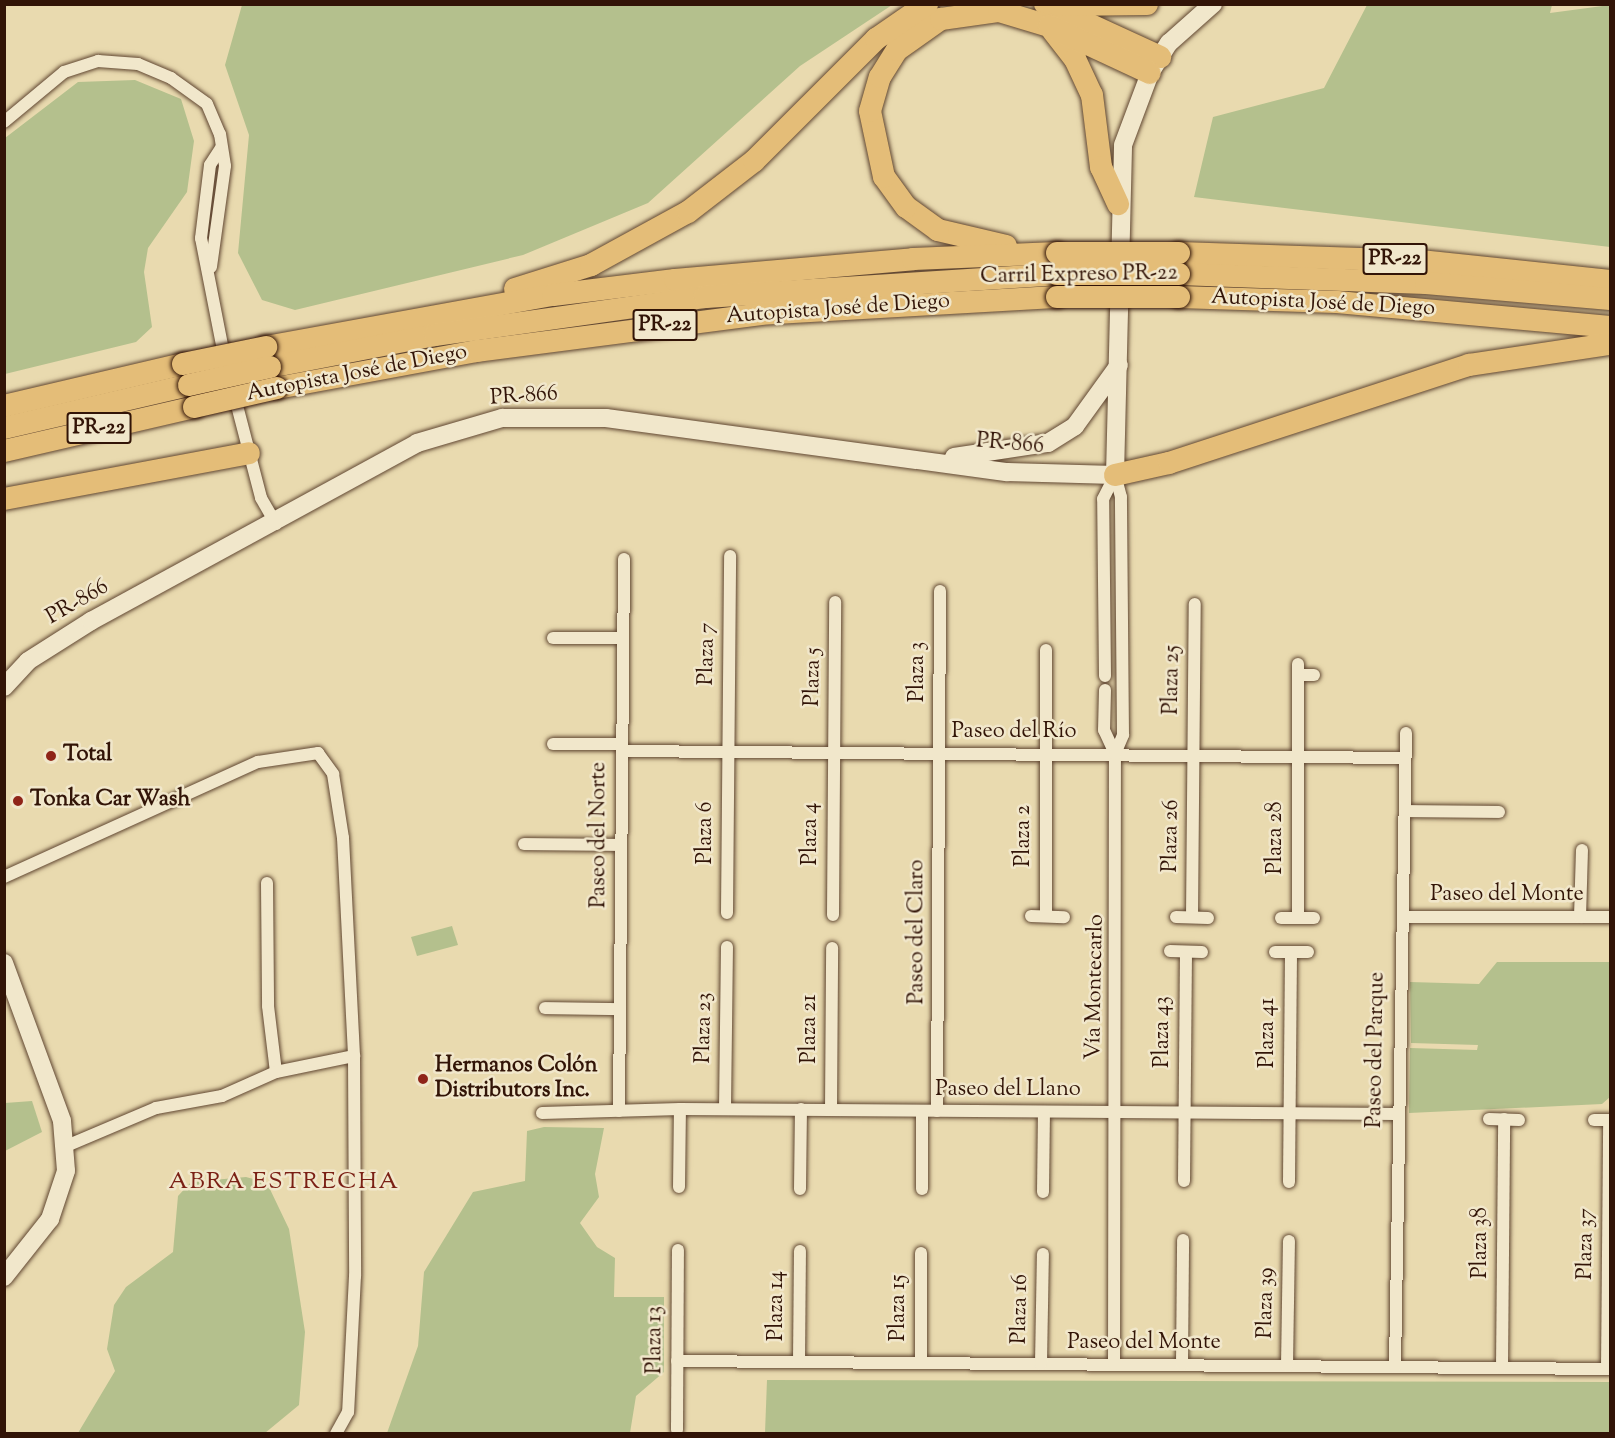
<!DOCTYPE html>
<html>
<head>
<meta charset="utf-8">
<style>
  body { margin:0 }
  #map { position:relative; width:1615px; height:1438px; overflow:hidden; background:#e9daaf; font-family:"Sorts Mill Goudy",serif }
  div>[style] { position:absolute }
  .green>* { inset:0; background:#b4c08d }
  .roads { filter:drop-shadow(0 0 2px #604631) drop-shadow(0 0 2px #604631) }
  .street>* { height:12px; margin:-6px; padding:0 6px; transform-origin:6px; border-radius:6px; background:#f1e7cb }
  .secondary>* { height:18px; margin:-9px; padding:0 9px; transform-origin:9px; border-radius:9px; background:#f1e7cb }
  .highway>* { height:22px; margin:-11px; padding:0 11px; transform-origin:11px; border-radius:11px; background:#e4bd78 }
  .bridges { filter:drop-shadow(0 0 2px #321407) drop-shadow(0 0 2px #321407) }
  .highway-bridge>* { height:22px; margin:-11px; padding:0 11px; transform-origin:11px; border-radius:11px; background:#e4bd78 }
  .dots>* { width:16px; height:16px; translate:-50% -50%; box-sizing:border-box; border:3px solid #f1e7cb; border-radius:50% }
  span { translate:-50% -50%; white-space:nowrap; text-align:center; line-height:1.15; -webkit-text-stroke:5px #f1e7cb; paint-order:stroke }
  .shield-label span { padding:2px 4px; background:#f1e7cb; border:2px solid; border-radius:4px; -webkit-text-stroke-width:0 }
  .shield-label { font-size:21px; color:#321407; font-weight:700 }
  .street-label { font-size:22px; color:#321407 }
  .poi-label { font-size:22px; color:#321407; font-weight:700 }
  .left { translate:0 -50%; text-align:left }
  .neighbourhood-label { font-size:24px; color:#7a1f14; letter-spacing:1.5px }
  .frame { position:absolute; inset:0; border:6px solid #321407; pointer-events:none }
</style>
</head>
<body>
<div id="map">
  <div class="green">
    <div style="clip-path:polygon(242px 5px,242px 4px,892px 5px,800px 66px,648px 203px,523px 255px,295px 310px,262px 300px,238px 253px,249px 135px,225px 65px)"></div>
    <div style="clip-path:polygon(1367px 5px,1552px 5px,1550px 13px,1610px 5px,1610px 247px,1194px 197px,1213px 117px,1324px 88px)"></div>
    <div style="clip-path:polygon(135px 80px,181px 99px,194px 141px,187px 192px,148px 248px,144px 272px,152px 327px,136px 342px,5px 374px,5px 138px,78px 82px)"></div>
    <div style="clip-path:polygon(452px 926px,458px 945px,417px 956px,411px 937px)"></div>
    <div style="clip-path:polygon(1497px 962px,1610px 962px,1610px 1097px,1602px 1104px,1409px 1113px,1410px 1048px,1477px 1050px,1478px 1045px,1411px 1043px,1410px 982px,1479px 984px)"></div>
    <div style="clip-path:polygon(32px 1101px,42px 1132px,5px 1151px,5px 1103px)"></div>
    <div style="clip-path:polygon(544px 1127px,604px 1128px,595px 1174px,599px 1197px,580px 1223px,597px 1247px,615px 1258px,614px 1297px,664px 1297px,664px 1372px,636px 1396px,630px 1433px,387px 1433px,418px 1346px,424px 1272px,473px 1192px,525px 1181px,527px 1131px)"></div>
    <div style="clip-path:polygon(246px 1177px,267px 1183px,289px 1229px,305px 1332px,299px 1405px,265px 1433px,78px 1433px,115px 1371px,107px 1349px,114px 1305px,126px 1287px,173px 1252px,178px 1196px,191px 1182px)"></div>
    <div style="clip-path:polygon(767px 1380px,1610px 1382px,1610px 1433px,765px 1433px)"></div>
  </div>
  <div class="roads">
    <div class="street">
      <div style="left:4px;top:122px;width:78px;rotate:-39.8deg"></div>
      <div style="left:64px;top:72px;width:36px;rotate:-18deg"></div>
      <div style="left:98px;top:61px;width:40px;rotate:4.3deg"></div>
      <div style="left:138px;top:64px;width:36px;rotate:23deg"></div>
      <div style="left:171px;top:78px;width:44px;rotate:35.8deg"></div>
      <div style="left:207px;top:104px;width:33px;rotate:67deg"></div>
      <div style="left:220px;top:134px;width:32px;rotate:81deg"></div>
      <div style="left:225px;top:166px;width:102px;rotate:97.9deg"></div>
      <div style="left:221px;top:148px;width:20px;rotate:123deg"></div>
      <div style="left:210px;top:165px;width:74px;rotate:97deg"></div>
      <div style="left:201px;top:238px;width:124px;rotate:78.9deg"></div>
      <div style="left:234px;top:394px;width:107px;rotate:75.4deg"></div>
      <div style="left:261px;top:498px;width:30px;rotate:60deg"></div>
      <div style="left:553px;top:638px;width:70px"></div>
      <div style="left:1046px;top:650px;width:266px;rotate:90deg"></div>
      <div style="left:1298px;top:675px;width:16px"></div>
      <div style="left:1105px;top:676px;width:177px;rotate:-90.6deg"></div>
      <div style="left:1103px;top:499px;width:27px;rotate:-63deg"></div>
      <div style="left:1105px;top:690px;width:40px;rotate:91.4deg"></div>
      <div style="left:1104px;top:730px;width:26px;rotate:65deg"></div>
      <div style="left:553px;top:744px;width:69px"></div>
      <div style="left:622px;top:751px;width:783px;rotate:0.51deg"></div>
      <div style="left:1405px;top:811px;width:94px;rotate:0.6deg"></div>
      <div style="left:524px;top:844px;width:97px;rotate:0.6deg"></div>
      <div style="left:4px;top:877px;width:279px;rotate:-24.4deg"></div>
      <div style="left:258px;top:762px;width:61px;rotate:-8.5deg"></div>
      <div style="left:318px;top:753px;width:26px;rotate:54deg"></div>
      <div style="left:333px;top:774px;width:65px;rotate:81.1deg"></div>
      <div style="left:343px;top:838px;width:218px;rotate:87.1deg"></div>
      <div style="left:354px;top:1056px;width:220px;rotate:89.7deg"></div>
      <div style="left:355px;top:1276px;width:136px;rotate:92.9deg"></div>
      <div style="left:348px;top:1412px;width:25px;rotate:119deg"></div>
      <div style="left:267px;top:883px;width:123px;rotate:89.5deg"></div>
      <div style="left:268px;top:1006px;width:66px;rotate:83.1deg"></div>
      <div style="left:727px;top:913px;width:357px;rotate:-89.5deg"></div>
      <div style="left:833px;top:915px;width:313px;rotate:-89.6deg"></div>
      <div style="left:1031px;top:916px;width:33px;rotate:2deg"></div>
      <div style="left:1176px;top:917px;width:32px;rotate:2deg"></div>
      <div style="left:1192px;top:917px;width:313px;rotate:-89.5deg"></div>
      <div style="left:1403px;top:917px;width:207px"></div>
      <div style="left:1580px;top:917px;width:67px;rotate:-88.3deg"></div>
      <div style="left:1281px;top:918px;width:33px"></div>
      <div style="left:1298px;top:918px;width:254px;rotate:-90deg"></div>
      <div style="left:1170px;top:951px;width:32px;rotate:2deg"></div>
      <div style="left:1275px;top:952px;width:33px"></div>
      <div style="left:545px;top:1008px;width:75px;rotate:0.8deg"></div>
      <div style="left:725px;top:1109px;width:162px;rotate:-89.3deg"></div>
      <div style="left:831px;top:1110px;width:162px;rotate:-89.6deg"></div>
      <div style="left:619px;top:1111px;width:552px;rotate:-89.48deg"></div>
      <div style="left:937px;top:1111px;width:520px;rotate:-89.67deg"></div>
      <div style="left:542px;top:1113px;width:138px;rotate:-1.7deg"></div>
      <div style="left:680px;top:1109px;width:717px;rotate:0.4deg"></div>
      <div style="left:1489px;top:1119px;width:30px;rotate:2deg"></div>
      <div style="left:1594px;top:1120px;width:16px"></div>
      <div style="left:64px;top:1147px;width:100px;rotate:-23deg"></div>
      <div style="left:156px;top:1108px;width:67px;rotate:-10.3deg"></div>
      <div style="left:222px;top:1096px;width:59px;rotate:-24deg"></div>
      <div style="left:276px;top:1072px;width:80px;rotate:-11.6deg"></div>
      <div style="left:1184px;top:1181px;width:229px;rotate:-89.5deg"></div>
      <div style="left:1289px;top:1182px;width:230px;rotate:-89.5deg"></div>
      <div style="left:679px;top:1187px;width:78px;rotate:-89.3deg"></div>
      <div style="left:800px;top:1189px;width:80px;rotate:-89.3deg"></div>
      <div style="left:922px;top:1189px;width:78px;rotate:-90deg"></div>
      <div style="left:1043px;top:1192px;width:80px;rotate:-89.3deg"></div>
      <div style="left:677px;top:1361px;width:933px;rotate:0.49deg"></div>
      <div style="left:799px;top:1362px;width:111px;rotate:-89.5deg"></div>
      <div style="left:921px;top:1363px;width:110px;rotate:-90deg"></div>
      <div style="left:1041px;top:1364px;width:110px;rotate:-89deg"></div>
      <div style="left:1114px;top:1364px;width:610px;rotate:-89.91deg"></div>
      <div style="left:1115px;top:754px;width:21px;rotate:-67deg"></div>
      <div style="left:1123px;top:735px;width:238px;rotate:-90.5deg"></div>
      <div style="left:1121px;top:497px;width:23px;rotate:-105deg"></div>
      <div style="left:1182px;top:1365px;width:125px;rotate:-89.5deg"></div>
      <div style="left:1287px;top:1366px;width:125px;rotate:-89.1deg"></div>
      <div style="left:1395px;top:1367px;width:634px;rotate:-89.01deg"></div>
      <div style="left:1502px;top:1368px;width:249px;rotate:-89.5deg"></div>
      <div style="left:1607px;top:1369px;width:249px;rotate:-89.5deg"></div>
      <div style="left:677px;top:1430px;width:180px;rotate:-89.7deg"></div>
    </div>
    <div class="secondary">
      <div style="left:954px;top:457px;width:95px;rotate:-8.5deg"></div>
      <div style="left:1048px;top:443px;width:32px;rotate:-32deg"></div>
      <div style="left:1075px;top:426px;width:75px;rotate:-54.2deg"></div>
      <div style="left:4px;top:687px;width:35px;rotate:-47deg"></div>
      <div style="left:28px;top:661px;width:75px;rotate:-32.4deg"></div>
      <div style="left:91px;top:621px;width:371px;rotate:-28.6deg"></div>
      <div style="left:417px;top:443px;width:89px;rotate:-16.4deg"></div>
      <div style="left:502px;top:418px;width:104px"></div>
      <div style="left:606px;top:418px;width:405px;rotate:7.7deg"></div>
      <div style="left:1007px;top:472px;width:108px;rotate:1.6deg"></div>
      <div style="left:1115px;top:475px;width:330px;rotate:-88.6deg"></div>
      <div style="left:1123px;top:145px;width:77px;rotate:-69.4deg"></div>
      <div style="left:1150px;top:73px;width:36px;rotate:-58deg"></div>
      <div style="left:1169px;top:43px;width:59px;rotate:-41.6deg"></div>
      <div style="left:4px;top:963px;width:168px;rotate:69.8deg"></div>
      <div style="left:62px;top:1121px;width:50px;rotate:85.4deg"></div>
      <div style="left:66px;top:1171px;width:51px;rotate:108.4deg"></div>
      <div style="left:50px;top:1219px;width:74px;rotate:128.4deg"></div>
    </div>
    <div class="highway">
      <div style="left:1045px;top:4px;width:127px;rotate:24.7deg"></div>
      <div style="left:1058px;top:5px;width:89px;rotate:-0.6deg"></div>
      <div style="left:1053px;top:31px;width:36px;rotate:52deg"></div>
      <div style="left:1075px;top:59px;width:40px;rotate:65deg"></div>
      <div style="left:1092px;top:95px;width:73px;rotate:82.9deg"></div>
      <div style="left:1101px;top:167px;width:41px;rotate:65.3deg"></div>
      <div style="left:1006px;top:246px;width:70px;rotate:-166.8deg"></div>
      <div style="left:938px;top:230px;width:39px;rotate:-144deg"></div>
      <div style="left:906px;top:207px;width:37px;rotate:-126deg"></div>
      <div style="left:884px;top:177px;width:67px;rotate:-102deg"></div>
      <div style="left:870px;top:111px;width:35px;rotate:-74deg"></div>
      <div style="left:880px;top:77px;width:32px;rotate:-58deg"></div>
      <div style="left:897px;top:50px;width:54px;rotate:-35.2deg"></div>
      <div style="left:941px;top:19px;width:59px;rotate:-7.9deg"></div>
      <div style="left:999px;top:11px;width:52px;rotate:16.7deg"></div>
      <div style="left:1049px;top:26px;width:111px;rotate:25deg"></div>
      <div style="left:1179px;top:253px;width:241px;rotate:1.9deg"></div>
      <div style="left:1420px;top:261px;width:191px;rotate:6deg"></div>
      <div style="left:1179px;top:274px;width:247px;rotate:2.1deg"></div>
      <div style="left:1426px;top:283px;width:185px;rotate:5deg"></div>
      <div style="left:515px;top:289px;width:80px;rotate:-17.5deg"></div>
      <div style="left:591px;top:265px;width:111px;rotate:-28.7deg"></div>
      <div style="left:688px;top:212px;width:83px;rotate:-37.7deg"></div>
      <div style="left:754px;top:161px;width:173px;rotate:-45deg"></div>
      <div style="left:876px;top:39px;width:62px;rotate:-34.5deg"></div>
      <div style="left:1179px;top:297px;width:158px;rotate:1.8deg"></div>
      <div style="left:1337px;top:302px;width:274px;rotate:5.2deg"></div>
      <div style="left:266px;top:347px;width:292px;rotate:-10.3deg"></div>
      <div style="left:553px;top:295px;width:123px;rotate:-7deg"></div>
      <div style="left:675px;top:280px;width:239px;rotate:-5deg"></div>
      <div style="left:913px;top:259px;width:144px;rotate:-2.4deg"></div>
      <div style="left:270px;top:367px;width:168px;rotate:-11deg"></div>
      <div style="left:435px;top:335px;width:273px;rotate:-8deg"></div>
      <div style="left:705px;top:297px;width:353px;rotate:-3.7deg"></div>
      <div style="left:277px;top:388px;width:203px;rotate:-10.5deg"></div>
      <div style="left:477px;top:351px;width:285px;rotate:-7.4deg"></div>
      <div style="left:760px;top:314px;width:297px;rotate:-3.3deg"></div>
      <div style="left:4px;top:406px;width:184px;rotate:-13.2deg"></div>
      <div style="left:4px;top:428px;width:190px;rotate:-13.1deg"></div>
      <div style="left:4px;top:451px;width:195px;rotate:-13deg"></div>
      <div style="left:1115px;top:475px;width:55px;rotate:-12.5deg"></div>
      <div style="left:1169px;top:463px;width:316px;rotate:-18.1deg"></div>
      <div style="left:1469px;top:365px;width:143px;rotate:-8.5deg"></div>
      <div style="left:4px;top:499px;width:249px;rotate:-10.6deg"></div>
    </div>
  </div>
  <div class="bridges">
    <div class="highway-bridge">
      <div style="left:1057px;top:253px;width:122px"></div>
      <div style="left:1057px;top:274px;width:122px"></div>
      <div style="left:1057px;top:297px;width:122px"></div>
      <div style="left:183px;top:364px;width:85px;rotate:-11.6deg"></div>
      <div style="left:189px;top:385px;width:83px;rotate:-12.5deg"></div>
      <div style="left:194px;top:407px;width:85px;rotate:-12.9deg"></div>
    </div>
  </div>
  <div class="dots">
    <div style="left:51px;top:756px;background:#8f2418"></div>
    <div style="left:18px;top:801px;background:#8f2418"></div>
    <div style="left:423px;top:1079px;background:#8f2418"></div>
  </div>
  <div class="shield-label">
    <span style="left:1395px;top:259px">PR-22</span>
    <span style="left:665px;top:325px">PR-22</span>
    <span style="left:99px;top:428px">PR-22</span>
  </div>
  <div class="street-label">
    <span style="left:1079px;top:276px;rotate:-1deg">Carril Expreso PR-22</span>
    <span style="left:1323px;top:304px;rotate:3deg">Autopista José de Diego</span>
    <span style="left:838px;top:310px;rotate:-4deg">Autopista José de Diego</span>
    <span style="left:357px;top:374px;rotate:-11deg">Autopista José de Diego</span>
    <span style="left:524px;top:397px;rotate:-4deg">PR-866</span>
    <span style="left:1010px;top:445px;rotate:5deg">PR-866</span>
    <span style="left:78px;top:603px;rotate:-30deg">PR-866</span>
    <span style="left:708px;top:654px;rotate:-89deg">Plaza 7</span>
    <span style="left:919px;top:672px;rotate:-90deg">Plaza 3</span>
    <span style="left:814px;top:677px;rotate:-89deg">Plaza 5</span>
    <span style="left:1173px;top:680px;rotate:-89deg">Plaza 25</span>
    <span style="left:1014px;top:733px">Paseo del Río</span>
    <span style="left:707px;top:833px;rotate:-90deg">Plaza 6</span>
    <span style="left:812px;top:834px;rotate:-90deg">Plaza 4</span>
    <span style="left:600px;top:835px;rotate:-90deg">Paseo del Norte</span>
    <span style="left:1025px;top:836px;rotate:-90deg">Plaza 2</span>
    <span style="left:1172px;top:836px;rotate:-89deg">Plaza 26</span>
    <span style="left:1277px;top:838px;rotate:-90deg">Plaza 28</span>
    <span style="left:1507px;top:896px">Paseo del Monte</span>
    <span style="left:918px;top:932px;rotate:-90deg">Paseo del Claro</span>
    <span style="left:1096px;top:987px;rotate:-89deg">Vía Montecarlo</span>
    <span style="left:705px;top:1028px;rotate:-89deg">Plaza 23</span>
    <span style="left:811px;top:1029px;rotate:-90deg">Plaza 21</span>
    <span style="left:1164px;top:1032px;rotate:-90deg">Plaza 43</span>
    <span style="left:1269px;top:1033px;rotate:-90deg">Plaza 41</span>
    <span style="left:1377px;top:1050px;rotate:-89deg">Paseo del Parque</span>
    <span style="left:1008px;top:1091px">Paseo del Llano</span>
    <span style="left:1482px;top:1243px;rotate:-90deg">Plaza 38</span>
    <span style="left:1587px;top:1244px;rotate:-89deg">Plaza 37</span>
    <span style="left:1267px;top:1303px;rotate:-89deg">Plaza 39</span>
    <span style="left:778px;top:1306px;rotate:-90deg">Plaza 14</span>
    <span style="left:900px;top:1308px;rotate:-90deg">Plaza 15</span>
    <span style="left:1021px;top:1309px;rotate:-89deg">Plaza 16</span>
    <span style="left:656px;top:1340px;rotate:-90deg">Plaza 13</span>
    <span style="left:1144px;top:1344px">Paseo del Monte</span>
  </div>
  <div class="poi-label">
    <span class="left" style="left:63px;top:756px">Total</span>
    <span class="left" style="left:30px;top:801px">Tonka Car Wash</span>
    <span class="left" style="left:435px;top:1079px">Hermanos Colón<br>Distributors Inc.</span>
  </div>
  <div class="neighbourhood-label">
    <span style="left:284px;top:1183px">ABRA ESTRECHA</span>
  </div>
  <div class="frame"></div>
</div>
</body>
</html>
